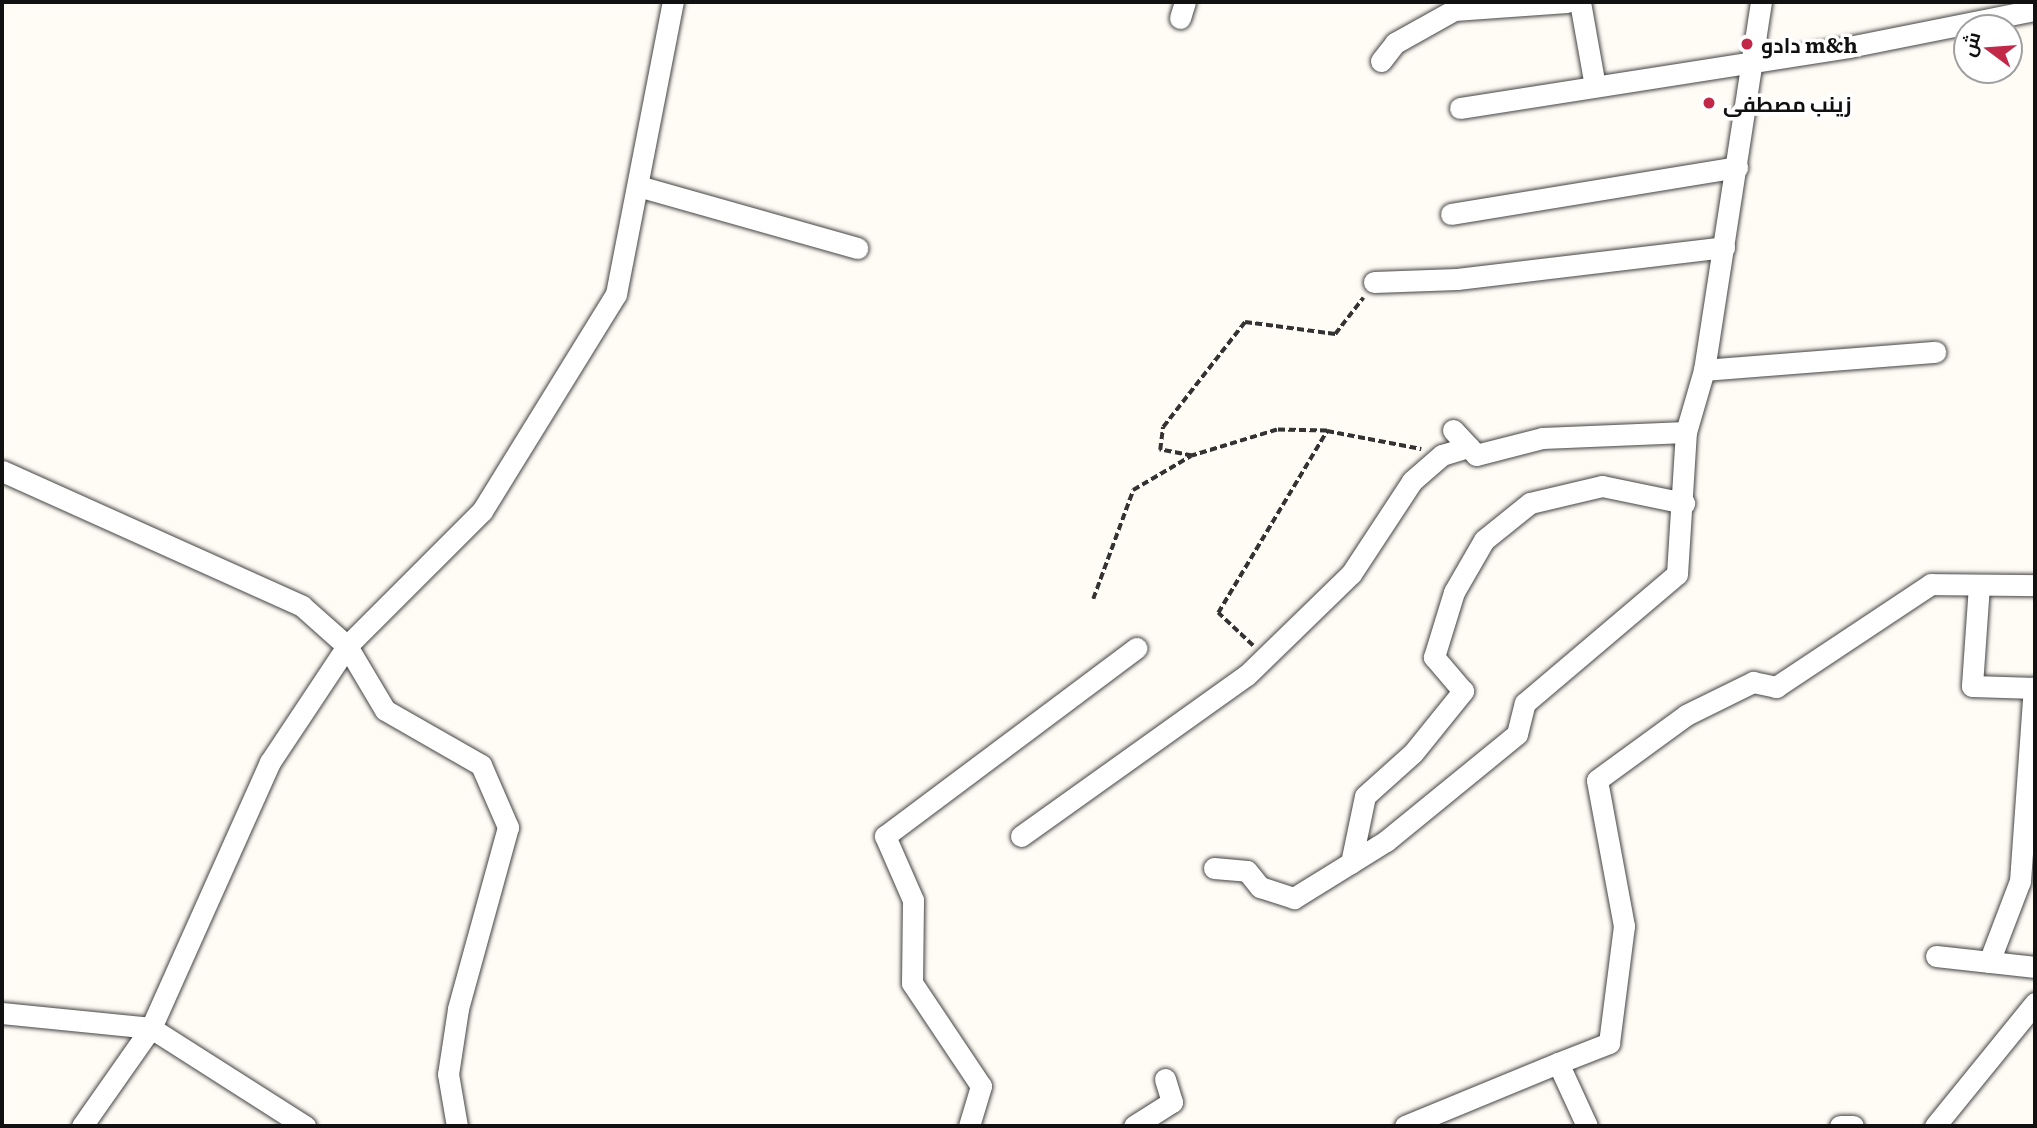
<!DOCTYPE html>
<html>
<head>
<meta charset="utf-8">
<style>
  body { margin:0 }
  #map { position:relative; width:2037px; height:1128px; overflow:hidden; background:#fffbf5; font-family:Literata,Cairo,serif }
  div>[style] { position:absolute }
  .path>* { height:3.5px; margin-top:-1.75px; transform-origin:0; background:repeating-linear-gradient(90deg,#333 0 7px,transparent 0 10.5px) }
  .roads { filter:drop-shadow(0 0 2px #444) drop-shadow(0 0 2px #444) }
  .minor>* { height:21px; margin:-10.5px; padding:0 10.5px; transform-origin:10.5px; border-radius:10.5px; background:#fff }
  .dots>* { width:19px; height:19px; translate:-50% -50%; box-sizing:border-box; border:4px solid #fff; border-radius:50% }
  span { translate:-50% -50%; white-space:nowrap; text-align:center; line-height:1.15; -webkit-text-stroke:7px #fff; paint-order:stroke }
  .poi-label { font-size:21px; color:#111; font-weight:700 }
  .left { translate:0 -50%; text-align:left }
  .frame { position:absolute; inset:0; border:4px solid #111; pointer-events:none }
  .north { position:absolute; left:1953px; top:14px; width:70px; height:70px; box-sizing:border-box; background:#fff; border:2px solid #a0a0a0; border-radius:50%; rotate:286deg; font-size:19px; font-weight:700; line-height:28px; text-align:center; color:#111 }
  .north::after { content:''; display:block; margin:auto; width:24px; height:32px; background:#c22847; clip-path:polygon(50% 0,100% 100%,50% 72%,0 100%) }
</style>
</head>
<body>
<div id="map">
  <div class="path">
    <div style="left:1327px;top:431px;width:50px;rotate:-178.9deg"></div>
    <div style="left:1277px;top:430px;width:89px;rotate:163deg"></div>
    <div style="left:1192px;top:456px;width:33px;rotate:-169deg"></div>
    <div style="left:1160px;top:450px;width:23px;rotate:-83deg"></div>
    <div style="left:1163px;top:427px;width:133px;rotate:-52deg"></div>
    <div style="left:1245px;top:322px;width:91px;rotate:7.6deg"></div>
    <div style="left:1335px;top:334px;width:46px;rotate:-52.1deg"></div>
    <div style="left:1093px;top:599px;width:116px;rotate:-69.8deg"></div>
    <div style="left:1133px;top:490px;width:67px;rotate:-30.4deg"></div>
    <div style="left:1253px;top:646px;width:48px;rotate:-136.7deg"></div>
    <div style="left:1218px;top:613px;width:212px;rotate:-59.1deg"></div>
    <div style="left:1327px;top:431px;width:96px;rotate:10.8deg"></div>
  </div>
  <div class="roads">
    <div class="minor">
      <div style="left:1580px;top:2px;width:85px;rotate:79.9deg"></div>
      <div style="left:1180px;top:18px;width:17px;rotate:-73deg"></div>
      <div style="left:1381px;top:61px;width:23px;rotate:-52deg"></div>
      <div style="left:1395px;top:43px;width:68px;rotate:-29.2deg"></div>
      <div style="left:1454px;top:10px;width:113px;rotate:-4deg"></div>
      <div style="left:1460px;top:108px;width:394px;rotate:-8.9deg"></div>
      <div style="left:1849px;top:47px;width:190px;rotate:-11.3deg"></div>
      <div style="left:638px;top:186px;width:228px;rotate:15.8deg"></div>
      <div style="left:1451px;top:214px;width:290px;rotate:-9.3deg"></div>
      <div style="left:1374px;top:282px;width:83px;rotate:-2.1deg"></div>
      <div style="left:1457px;top:279px;width:269px;rotate:-6.8deg"></div>
      <div style="left:1704px;top:370px;width:232px;rotate:-4.5deg"></div>
      <div style="left:1453px;top:430px;width:34px;rotate:47deg"></div>
      <div style="left:1476px;top:455px;width:68px;rotate:-14.4deg"></div>
      <div style="left:1542px;top:438px;width:144px;rotate:-2.4deg"></div>
      <div style="left:2px;top:471px;width:329px;rotate:24.2deg"></div>
      <div style="left:302px;top:606px;width:60px;rotate:41.6deg"></div>
      <div style="left:347px;top:646px;width:74px;rotate:59.3deg"></div>
      <div style="left:385px;top:710px;width:111px;rotate:29.8deg"></div>
      <div style="left:481px;top:765px;width:68px;rotate:66.5deg"></div>
      <div style="left:508px;top:827px;width:189px;rotate:105.4deg"></div>
      <div style="left:458px;top:1009px;width:66px;rotate:98.7deg"></div>
      <div style="left:448px;top:1074px;width:53px;rotate:80.2deg"></div>
      <div style="left:1979px;top:585px;width:101px;rotate:94deg"></div>
      <div style="left:1972px;top:686px;width:63px;rotate:1.8deg"></div>
      <div style="left:1021px;top:836px;width:277px;rotate:-35.5deg"></div>
      <div style="left:1247px;top:675px;width:145px;rotate:-44.2deg"></div>
      <div style="left:1351px;top:574px;width:111px;rotate:-56.7deg"></div>
      <div style="left:1412px;top:481px;width:40px;rotate:-41deg"></div>
      <div style="left:1442px;top:455px;width:28px;rotate:-17deg"></div>
      <div style="left:1351px;top:863px;width:68px;rotate:-78.2deg"></div>
      <div style="left:1365px;top:796px;width:64px;rotate:-41.9deg"></div>
      <div style="left:1413px;top:753px;width:80px;rotate:-51.1deg"></div>
      <div style="left:1463px;top:691px;width:45px;rotate:-130.5deg"></div>
      <div style="left:1434px;top:657px;width:68px;rotate:-72.9deg"></div>
      <div style="left:1454px;top:592px;width:60px;rotate:-60deg"></div>
      <div style="left:1484px;top:540px;width:59px;rotate:-38.8deg"></div>
      <div style="left:1530px;top:503px;width:74px;rotate:-13.3deg"></div>
      <div style="left:1602px;top:486px;width:84px;rotate:11.7deg"></div>
      <div style="left:1214px;top:868px;width:33px;rotate:5deg"></div>
      <div style="left:1247px;top:871px;width:21px;rotate:51deg"></div>
      <div style="left:1260px;top:887px;width:36px;rotate:18deg"></div>
      <div style="left:1294px;top:898px;width:108px;rotate:-31.8deg"></div>
      <div style="left:1386px;top:841px;width:169px;rotate:-39.2deg"></div>
      <div style="left:1517px;top:734px;width:32px;rotate:-76deg"></div>
      <div style="left:1525px;top:703px;width:199px;rotate:-40.3deg"></div>
      <div style="left:1677px;top:574px;width:142px;rotate:-86.4deg"></div>
      <div style="left:1686px;top:432px;width:65px;rotate:-73.8deg"></div>
      <div style="left:1704px;top:370px;width:372px;rotate:-81.2deg"></div>
      <div style="left:1936px;top:956px;width:100px;rotate:6.3deg"></div>
      <div style="left:1989px;top:962px;width:87px;rotate:-69.1deg"></div>
      <div style="left:2020px;top:881px;width:194px;rotate:-85.9deg"></div>
      <div style="left:2px;top:1013px;width:150px;rotate:5.7deg"></div>
      <div style="left:151px;top:1028px;width:183px;rotate:32.5deg"></div>
      <div style="left:1558px;top:1063px;width:55px;rotate:-21.4deg"></div>
      <div style="left:1609px;top:1043px;width:118px;rotate:-82.7deg"></div>
      <div style="left:1624px;top:926px;width:148px;rotate:-100.5deg"></div>
      <div style="left:1597px;top:780px;width:110px;rotate:-36.1deg"></div>
      <div style="left:1686px;top:715px;width:75px;rotate:-26.2deg"></div>
      <div style="left:1753px;top:682px;width:24px;rotate:12deg"></div>
      <div style="left:1776px;top:687px;width:186px;rotate:-33.6deg"></div>
      <div style="left:1931px;top:584px;width:104px;rotate:0.6deg"></div>
      <div style="left:82px;top:1126px;width:120px;rotate:-54.9deg"></div>
      <div style="left:151px;top:1028px;width:291px;rotate:-65.9deg"></div>
      <div style="left:270px;top:762px;width:139px;rotate:-56.4deg"></div>
      <div style="left:347px;top:646px;width:191px;rotate:-45deg"></div>
      <div style="left:482px;top:511px;width:255px;rotate:-58.3deg"></div>
      <div style="left:616px;top:294px;width:298px;rotate:-79deg"></div>
      <div style="left:969px;top:1126px;width:42px;rotate:-73.3deg"></div>
      <div style="left:981px;top:1086px;width:124px;rotate:-123.8deg"></div>
      <div style="left:912px;top:983px;width:83px;rotate:-89.3deg"></div>
      <div style="left:913px;top:900px;width:70px;rotate:-113.6deg"></div>
      <div style="left:885px;top:836px;width:314px;rotate:-36.8deg"></div>
      <div style="left:1134px;top:1126px;width:45px;rotate:-32.3deg"></div>
      <div style="left:1172px;top:1102px;width:24px;rotate:-107deg"></div>
      <div style="left:1405px;top:1126px;width:165px;rotate:-22.4deg"></div>
      <div style="left:1558px;top:1063px;width:69px;rotate:65.3deg"></div>
      <div style="left:1840px;top:1126px;width:13px"></div>
      <div style="left:1935px;top:1126px;width:159px;rotate:-50.9deg"></div>
    </div>
  </div>
  <div class="dots">
    <div style="left:1747px;top:44px;background:#c22847"></div>
    <div style="left:1709px;top:103px;background:#c22847"></div>
  </div>
  <div class="poi-label">
    <span class="left" style="left:1761px;top:44px">دادو m&amp;h</span>
    <span class="left" style="left:1723px;top:103px">زينب مصطفى</span>
  </div>
  <div class="frame"></div>
  <div class="north">ش</div>
</div>
</body>
</html>
